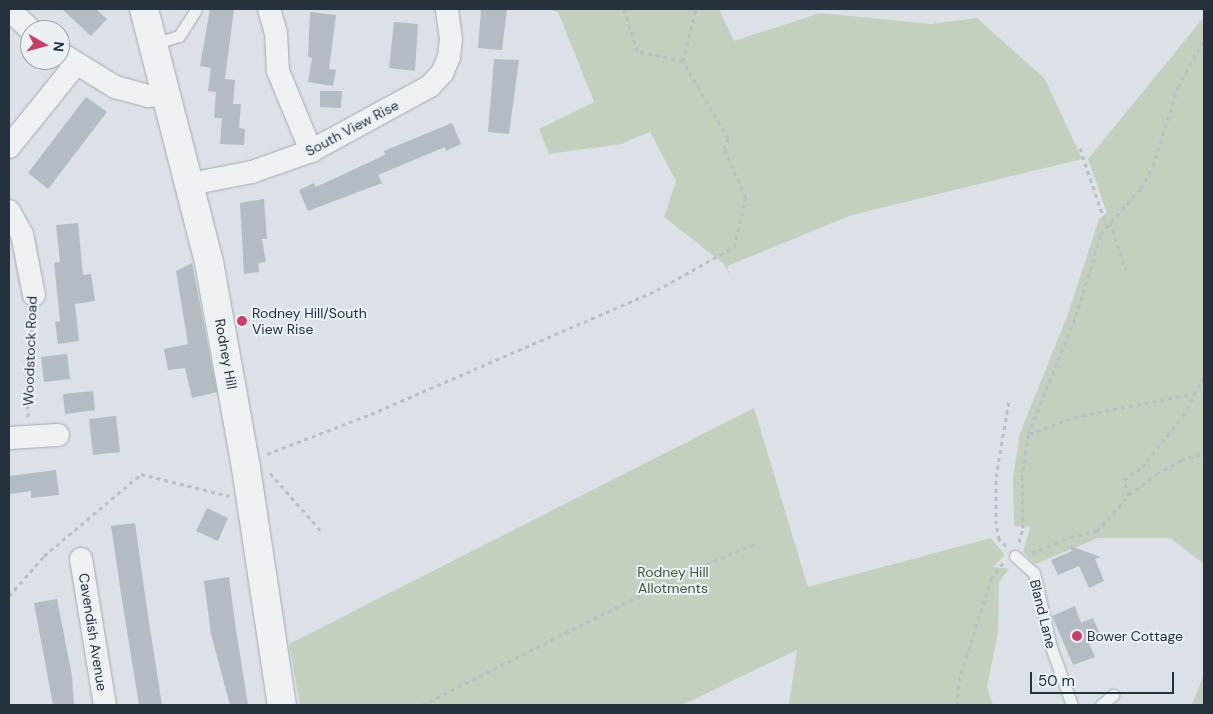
<!DOCTYPE html>
<html>
<head>
<meta charset="utf-8">
<style>
  body { margin:0 }
  #map { position:relative; width:1213px; height:714px; overflow:hidden; background:#dbe1e6; font-family:"DM Sans",sans-serif }
  div>[style] { position:absolute }
  .green>* { inset:0; background:#c4d0bd }
  .building>* { inset:0; background:#b3bbc3 }
  .path>* { height:3px; margin-top:-1.5px; transform-origin:0; background:repeating-linear-gradient(90deg,#babfc4 0 4px,transparent 0 8px) }
  .roads { filter:drop-shadow(0 0 1px #a1a9b0) drop-shadow(0 0 1px #a1a9b0) }
  .service>* { height:11px; margin:-5.5px; padding:0 5.5px; transform-origin:5.5px; border-radius:5.5px; background:#eef1f4 }
  .minor>* { height:22px; margin:-11px; padding:0 11px; transform-origin:11px; border-radius:11px; background:#eef1f4 }
  .tertiary>* { height:28px; margin:-14px; padding:0 14px; transform-origin:14px; border-radius:14px; background:#eef1f4 }
  .dots>* { width:14px; height:14px; translate:-50% -50%; box-sizing:border-box; border:2px solid #ebf0f4; border-radius:50% }
  span { translate:-50% -50%; white-space:nowrap; text-align:center; line-height:1.15; -webkit-text-stroke:4px #ebf0f4; paint-order:stroke }
  .street-label { font-size:14px; color:#25313c }
  .poi-label { font-size:14px; color:#25313c }
  .left { translate:0 -50%; text-align:left }
  .park-label { font-size:14px; color:#3f5833 }
  .frame { position:absolute; inset:0; border:10px solid #25313c; pointer-events:none }
  .north { position:absolute; left:20px; top:20px; width:50px; height:50px; box-sizing:border-box; background:#ebf0f4; border:1px solid #9ca4aa; border-radius:50%; rotate:97deg; font-size:14px; font-weight:700; line-height:20px; text-align:center; color:#25313c }
  .north::after { content:''; display:block; margin:auto; width:18px; height:22px; background:#ce3d67; clip-path:polygon(50% 0,100% 100%,50% 72%,0 100%) }
  .scale { position:absolute; left:1030px; top:672px; width:144px; height:22px; box-sizing:border-box; border:2px solid #25313c; border-top:0; padding-left:6px; font-size:15px; line-height:18px; white-space:nowrap; color:#25313c; -webkit-text-stroke:4px #ebf0f4; paint-order:stroke }
</style>
</head>
<body>
<div id="map">
  <div class="green">
    <div style="clip-path:polygon(547px 9px,719px 9px,734px 41px,820px 13px,931px 24px,977px 18px,1045px 79px,1082px 159px,852px 215px,727px 266px,731px 277px,724px 264px,664px 217px,676px 181px,650px 132px,621px 144px,549px 154px,539px 129px,594px 102px,558px 12px)"></div>
    <div style="clip-path:polygon(1204px 17px,1204px 564px,1170px 538px,1098px 538px,1035px 564px,1023px 552px,1030px 527px,1014px 526px,1013px 477px,1020px 433px,1068px 314px,1099px 219px,1107px 213px,1088px 159px)"></div>
    <div style="clip-path:polygon(754px 408px,808px 587px,991px 538px,1005px 555px,993px 567px,1009px 569px,999px 582px,998px 632px,987px 687px,993px 705px,789px 705px,797px 650px,682px 705px,300px 705px,289px 644px)"></div>
    <div style="clip-path:polygon(1204px 674px,1204px 705px,1192px 705px)"></div>
  </div>
  <div class="building">
    <div style="clip-path:polygon(62px 9px,96px 9px,107px 19px,91px 36px)"></div>
    <div style="clip-path:polygon(210px 9px,234px 9px,225px 79px,235px 80px,233px 104px,241px 104px,239px 128px,245px 129px,244px 145px,220px 144px,222px 118px,214px 118px,216px 92px,208px 91px,211px 68px,200px 66px)"></div>
    <div style="clip-path:polygon(481px 9px,507px 9px,502px 50px,478px 48px)"></div>
    <div style="clip-path:polygon(310px 12px,336px 15px,329px 69px,336px 70px,333px 86px,308px 82px,312px 58px,308px 57px)"></div>
    <div style="clip-path:polygon(394px 22px,418px 24px,415px 71px,389px 68px)"></div>
    <div style="clip-path:polygon(494px 59px,519px 60px,509px 134px,488px 132px)"></div>
    <div style="clip-path:polygon(320px 91px,342px 91px,341px 108px,320px 107px)"></div>
    <div style="clip-path:polygon(86px 97px,107px 112px,48px 189px,28px 173px)"></div>
    <div style="clip-path:polygon(452px 123px,461px 144px,446px 151px,445px 147px,378px 175px,382px 183px,308px 211px,299px 190px,314px 183px,316px 187px,385px 155px,384px 151px)"></div>
    <div style="clip-path:polygon(264px 199px,267px 239px,262px 239px,266px 262px,258px 263px,259px 272px,244px 274px,240px 203px)"></div>
    <div style="clip-path:polygon(78px 223px,83px 275px,91px 274px,95px 301px,75px 304px,79px 341px,58px 344px,55px 322px,60px 321px,54px 263px,60px 262px,56px 225px)"></div>
    <div style="clip-path:polygon(192px 263px,217px 392px,192px 398px,185px 368px,168px 370px,164px 349px,188px 344px,176px 271px)"></div>
    <div style="clip-path:polygon(67px 354px,70px 379px,44px 382px,41px 357px)"></div>
    <div style="clip-path:polygon(93px 391px,95px 410px,65px 414px,63px 394px)"></div>
    <div style="clip-path:polygon(116px 416px,120px 452px,93px 455px,89px 419px)"></div>
    <div style="clip-path:polygon(56px 470px,59px 495px,31px 498px,31px 491px,9px 494px,9px 476px)"></div>
    <div style="clip-path:polygon(207px 508px,228px 518px,218px 541px,196px 531px)"></div>
    <div style="clip-path:polygon(135px 523px,147px 609px,162px 705px,139px 705px,122px 600px,111px 526px)"></div>
    <div style="clip-path:polygon(1070px 546px,1101px 557px,1095px 559px,1104px 581px,1089px 588px,1079px 566px,1058px 575px,1051px 560px,1072px 551px)"></div>
    <div style="clip-path:polygon(229px 577px,235px 623px,248px 705px,230px 705px,211px 634px,204px 581px)"></div>
    <div style="clip-path:polygon(57px 599px,72px 676px,74px 705px,53px 705px,34px 603px)"></div>
    <div style="clip-path:polygon(1075px 606px,1081px 623px,1093px 618px,1100px 634px,1087px 639px,1095px 657px,1073px 665px,1052px 616px)"></div>
  </div>
  <div class="path">
    <div style="left:683px;top:61px;width:54px;rotate:-76deg"></div>
    <div style="left:1080px;top:148px;width:81px;rotate:71.3deg"></div>
    <div style="left:1110px;top:222px;width:51px;rotate:71.6deg"></div>
    <div style="left:28px;top:417px;width:46px;rotate:-91.2deg"></div>
    <div style="left:27px;top:371px;width:57px;rotate:-84deg"></div>
    <div style="left:1029px;top:434px;width:48px;rotate:-20.7deg"></div>
    <div style="left:1074px;top:417px;width:124px;rotate:-11.1deg"></div>
    <div style="left:267px;top:454px;width:111px;rotate:-21deg"></div>
    <div style="left:371px;top:414px;width:312px;rotate:-23.4deg"></div>
    <div style="left:657px;top:290px;width:88px;rotate:-29.2deg"></div>
    <div style="left:734px;top:247px;width:51px;rotate:-76.5deg"></div>
    <div style="left:746px;top:197px;width:53px;rotate:-114.6deg"></div>
    <div style="left:724px;top:149px;width:12px;rotate:-70deg"></div>
    <div style="left:728px;top:138px;width:89px;rotate:-120.3deg"></div>
    <div style="left:683px;top:61px;width:47px;rotate:-167.7deg"></div>
    <div style="left:637px;top:51px;width:44px;rotate:-107.2deg"></div>
    <div style="left:270px;top:473px;width:76px;rotate:48.7deg"></div>
    <div style="left:1129px;top:495px;width:16px;rotate:-108deg"></div>
    <div style="left:1124px;top:480px;width:22px;rotate:-36deg"></div>
    <div style="left:1142px;top:467px;width:65px;rotate:-51.2deg"></div>
    <div style="left:1183px;top:416px;width:45px;rotate:-62.3deg"></div>
    <div style="left:1019px;top:542px;width:15px;rotate:-74deg"></div>
    <div style="left:1023px;top:528px;width:50px;rotate:-91.1deg"></div>
    <div style="left:1022px;top:478px;width:44px;rotate:-82.2deg"></div>
    <div style="left:1028px;top:434px;width:127px;rotate:-67.9deg"></div>
    <div style="left:1076px;top:316px;width:86px;rotate:-73deg"></div>
    <div style="left:1101px;top:234px;width:61px;rotate:-49deg"></div>
    <div style="left:1141px;top:188px;width:25px;rotate:-61deg"></div>
    <div style="left:1153px;top:166px;width:83px;rotate:-72.4deg"></div>
    <div style="left:1178px;top:87px;width:54px;rotate:-61deg"></div>
    <div style="left:1006px;top:546px;width:10px;rotate:-135deg"></div>
    <div style="left:999px;top:539px;width:15px;rotate:-101deg"></div>
    <div style="left:996px;top:524px;width:47px;rotate:-90deg"></div>
    <div style="left:996px;top:477px;width:77px;rotate:-80.3deg"></div>
    <div style="left:1032px;top:553px;width:41px;rotate:-22.8deg"></div>
    <div style="left:1070px;top:537px;width:28px;rotate:-13deg"></div>
    <div style="left:1097px;top:531px;width:48px;rotate:-48.4deg"></div>
    <div style="left:1129px;top:495px;width:35px;rotate:-37deg"></div>
    <div style="left:1157px;top:474px;width:28px;rotate:-30deg"></div>
    <div style="left:1181px;top:460px;width:24px;rotate:-17deg"></div>
    <div style="left:9px;top:596px;width:53px;rotate:-48.8deg"></div>
    <div style="left:44px;top:556px;width:127px;rotate:-40.2deg"></div>
    <div style="left:141px;top:474px;width:91px;rotate:14deg"></div>
    <div style="left:422px;top:705px;width:301px;rotate:-26.7deg"></div>
    <div style="left:691px;top:570px;width:69px;rotate:-22.1deg"></div>
    <div style="left:957px;top:705px;width:24px;rotate:-85deg"></div>
    <div style="left:959px;top:681px;width:107px;rotate:-72.6deg"></div>
    <div style="left:991px;top:579px;width:20px;rotate:-53deg"></div>
  </div>
  <div class="roads">
    <div class="service">
      <div style="left:153px;top:44px;width:27px;rotate:-17deg"></div>
      <div style="left:179px;top:36px;width:30px;rotate:-57deg"></div>
      <div style="left:1015px;top:556px;width:25px;rotate:42deg"></div>
      <div style="left:1034px;top:573px;width:76px;rotate:77.1deg"></div>
      <div style="left:1051px;top:647px;width:62px;rotate:70.1deg"></div>
      <div style="left:1101px;top:705px;width:16px;rotate:-40deg"></div>
    </div>
    <div class="minor">
      <div style="left:9px;top:9px;width:30px;rotate:44deg"></div>
      <div style="left:269px;top:9px;width:25px;rotate:74deg"></div>
      <div style="left:276px;top:33px;width:38px;rotate:87deg"></div>
      <div style="left:278px;top:71px;width:87px;rotate:67.6deg"></div>
      <div style="left:60px;top:53px;width:65px;rotate:31.7deg"></div>
      <div style="left:115px;top:87px;width:34px;rotate:15deg"></div>
      <div style="left:148px;top:96px;width:18px;rotate:-6deg"></div>
      <div style="left:9px;top:147px;width:107px;rotate:-51.1deg"></div>
      <div style="left:190px;top:184px;width:63px;rotate:-11deg"></div>
      <div style="left:252px;top:172px;width:63px;rotate:-19.6deg"></div>
      <div style="left:311px;top:151px;width:136px;rotate:-28.6deg"></div>
      <div style="left:430px;top:86px;width:18px;rotate:-47deg"></div>
      <div style="left:442px;top:73px;width:17px;rotate:-66deg"></div>
      <div style="left:449px;top:57px;width:18px;rotate:-84deg"></div>
      <div style="left:451px;top:39px;width:30px;rotate:-98deg"></div>
      <div style="left:9px;top:211px;width:26px;rotate:61deg"></div>
      <div style="left:22px;top:234px;width:62px;rotate:78.9deg"></div>
      <div style="left:9px;top:438px;width:49px;rotate:-3.5deg"></div>
      <div style="left:81px;top:559px;width:148px;rotate:80.7deg"></div>
    </div>
    <div class="tertiary">
      <div style="left:144px;top:9px;width:261px;rotate:75.6deg"></div>
      <div style="left:209px;top:262px;width:209px;rotate:79.8deg"></div>
      <div style="left:246px;top:468px;width:240px;rotate:81.4deg"></div>
    </div>
  </div>
  <div class="dots">
    <div style="left:242px;top:321px;background:#ce3d67"></div>
    <div style="left:1077px;top:636px;background:#ce3d67"></div>
  </div>
  <div class="street-label">
    <span style="left:352px;top:128px;rotate:-28deg">South View Rise</span>
    <span style="left:30px;top:351px;rotate:-88deg">Woodstock Road</span>
    <span style="left:226px;top:354px;rotate:80deg">Rodney Hill</span>
    <span style="left:1043px;top:614px;rotate:76deg">Bland Lane</span>
    <span style="left:93px;top:632px;rotate:81deg">Cavendish Avenue</span>
  </div>
  <div class="poi-label">
    <span class="left" style="left:252px;top:321px">Rodney Hill/South<br>View Rise</span>
    <span class="left" style="left:1087px;top:636px">Bower Cottage</span>
  </div>
  <div class="park-label">
    <span style="left:673px;top:580px">Rodney Hill<br>Allotments</span>
  </div>
  <div class="frame"></div>
  <div class="north">N</div>
  <div class="scale">50 m</div>
</div>
</body>
</html>
